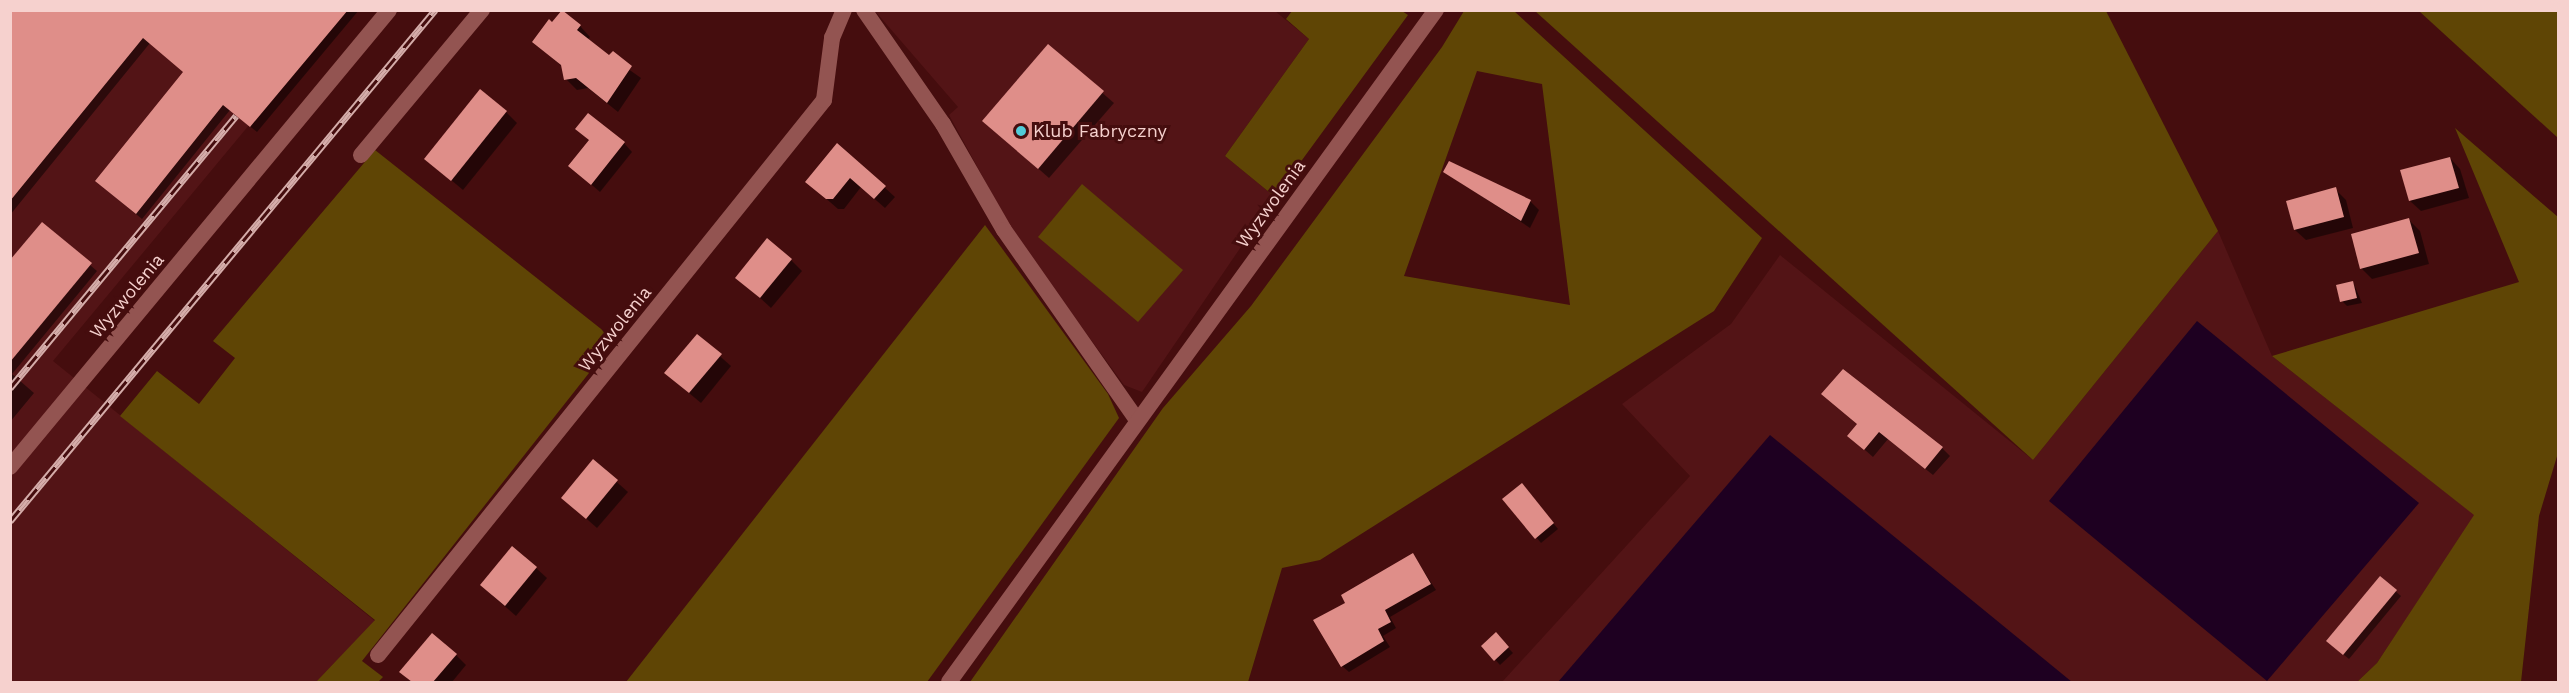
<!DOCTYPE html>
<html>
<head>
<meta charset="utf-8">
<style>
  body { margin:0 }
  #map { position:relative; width:2569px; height:693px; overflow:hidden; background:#450d0e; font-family:"Work Sans",sans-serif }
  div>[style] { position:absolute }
  .built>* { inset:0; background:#531416 }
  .green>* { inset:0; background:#5f4505 }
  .water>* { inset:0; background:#1e0021 }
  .shadow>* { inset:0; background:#0007 }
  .building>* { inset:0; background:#df8e89 }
  .minor>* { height:16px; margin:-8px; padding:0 8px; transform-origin:8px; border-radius:8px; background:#935451 }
  .tertiary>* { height:16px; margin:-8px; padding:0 8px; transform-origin:8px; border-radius:8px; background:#935451 }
  .rail>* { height:7px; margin-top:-3.5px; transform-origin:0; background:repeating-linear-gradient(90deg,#450d0e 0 14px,#d5adaa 0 28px); box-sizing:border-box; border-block:2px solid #d5adaa }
  .dots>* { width:16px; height:16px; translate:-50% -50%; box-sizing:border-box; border:3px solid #450d0e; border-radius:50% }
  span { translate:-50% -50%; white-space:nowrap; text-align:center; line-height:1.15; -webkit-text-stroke:6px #450d0e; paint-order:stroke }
  .poi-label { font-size:18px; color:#f6d1ce }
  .left { translate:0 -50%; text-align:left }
  .street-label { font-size:18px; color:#f6d1ce }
  .frame { position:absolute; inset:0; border:12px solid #f6d1ce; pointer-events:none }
</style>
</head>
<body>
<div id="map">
  <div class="built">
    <div style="clip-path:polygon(10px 11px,344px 11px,53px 361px,375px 621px,316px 682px,11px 682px)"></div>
    <div style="clip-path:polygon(875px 11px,1275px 11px,1309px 39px,1225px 156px,1275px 197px,1142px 392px,1124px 385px,1015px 236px,949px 115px,958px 107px)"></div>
    <div style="clip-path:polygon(2218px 231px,2272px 356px,2475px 515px,2377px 663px,2357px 682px,1502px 682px,1690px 476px,1622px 404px,1731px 324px,1780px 255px,2033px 460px)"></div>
  </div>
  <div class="green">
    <div style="clip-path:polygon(1402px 11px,1408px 15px,1275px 197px,1225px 156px,1309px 39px,1286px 19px,1292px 11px)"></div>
    <div style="clip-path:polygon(evenodd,1464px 11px,1514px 11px,1762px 238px,1714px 311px,1320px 560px,1282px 568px,1248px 682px,970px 682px,1163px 408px,1251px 306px,1442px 47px,1464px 11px,1477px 71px,1542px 84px,1570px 305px,1404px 276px,1477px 71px)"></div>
    <div style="clip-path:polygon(1535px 11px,2106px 11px,2218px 231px,2033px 460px)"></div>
    <div style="clip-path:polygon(2419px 11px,2558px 11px,2558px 138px)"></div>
    <div style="clip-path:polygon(2455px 128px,2558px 217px,2558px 453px,2539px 516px,2521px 682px,2357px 682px,2377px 663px,2474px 515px,2272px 356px,2519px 282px)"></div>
    <div style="clip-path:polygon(375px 150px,615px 340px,362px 661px,383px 677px,378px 682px,316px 682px,375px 620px,120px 416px,157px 371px,199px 404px,235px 358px,213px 341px)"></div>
    <div style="clip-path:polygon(1082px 184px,1183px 270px,1138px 322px,1038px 237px)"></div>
    <div style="clip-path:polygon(985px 225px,1108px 394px,1119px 418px,927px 682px,626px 682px)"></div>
  </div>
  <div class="water">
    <div style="clip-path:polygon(2197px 321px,2419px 503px,2267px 681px,2049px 501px)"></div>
    <div style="clip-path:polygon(1770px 435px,2072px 682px,1558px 682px)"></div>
  </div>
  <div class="shadow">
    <div style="clip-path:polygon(10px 10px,359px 10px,257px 132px,230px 110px,142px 219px,103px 187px,185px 73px,150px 43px,10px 215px)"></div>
    <div style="clip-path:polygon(552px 24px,580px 26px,590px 37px,587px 40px,641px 78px,618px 112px,588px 88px,577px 90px,566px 79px,563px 67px,534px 42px)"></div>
    <div style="clip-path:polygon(1048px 46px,1114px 103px,1049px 178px,984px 121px)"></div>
    <div style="clip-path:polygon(506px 112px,517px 123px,463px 190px,426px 159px)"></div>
    <div style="clip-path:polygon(624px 143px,632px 152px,600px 192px,570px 166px)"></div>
    <div style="clip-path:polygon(838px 145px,895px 197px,885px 208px,861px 187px,844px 209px,838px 209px,807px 182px)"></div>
    <div style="clip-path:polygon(2450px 158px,2460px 169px,2469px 198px,2421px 211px,2410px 201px)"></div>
    <div style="clip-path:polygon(1445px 172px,1530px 201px,1539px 210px,1530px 228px)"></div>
    <div style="clip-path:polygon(2335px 189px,2346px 200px,2353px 228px,2306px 240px,2295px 230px)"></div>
    <div style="clip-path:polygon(2409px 220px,2420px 231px,2429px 264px,2372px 279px,2361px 268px)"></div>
    <div style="clip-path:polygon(42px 224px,97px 271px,12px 374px,34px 393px,10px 422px,10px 262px)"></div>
    <div style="clip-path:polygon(791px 260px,802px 271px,771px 308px,737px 277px)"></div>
    <div style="clip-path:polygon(2353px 282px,2362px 303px,2347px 306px,2342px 301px)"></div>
    <div style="clip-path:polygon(697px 336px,731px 366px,701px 403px,677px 383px)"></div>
    <div style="clip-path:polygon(1858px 425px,1942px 448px,1950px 456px,1933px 475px,1888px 439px,1873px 457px,1857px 443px)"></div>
    <div style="clip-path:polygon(593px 461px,628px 492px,597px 528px,563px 498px)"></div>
    <div style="clip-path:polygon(1526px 490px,1558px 529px,1541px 543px,1504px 499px)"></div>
    <div style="clip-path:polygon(1413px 555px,1436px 590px,1390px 617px,1396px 628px,1383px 636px,1390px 647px,1349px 672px,1342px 666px)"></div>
    <div style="clip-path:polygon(536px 568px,547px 578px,516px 616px,493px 596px)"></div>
    <div style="clip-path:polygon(2380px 578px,2401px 596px,2349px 659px,2333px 646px)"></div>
    <div style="clip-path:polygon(1495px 634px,1513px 653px,1500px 665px,1483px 646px)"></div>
    <div style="clip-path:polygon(456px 655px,466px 665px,452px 682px,412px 682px,401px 672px)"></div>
  </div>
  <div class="building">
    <div style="clip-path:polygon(10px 10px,348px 10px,250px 127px,223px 105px,136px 214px,95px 181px,183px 72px,143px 38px,10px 201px)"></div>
    <div style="clip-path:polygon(562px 10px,581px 25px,577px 30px,609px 55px,613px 51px,632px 66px,607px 103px,576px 78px,564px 80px,561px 65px,532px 42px,549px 19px,552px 22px)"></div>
    <div style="clip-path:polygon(1048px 44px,1104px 91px,1038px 169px,982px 121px)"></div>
    <div style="clip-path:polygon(480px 89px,507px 111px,451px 181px,424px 159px)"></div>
    <div style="clip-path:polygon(588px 113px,625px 142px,591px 185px,568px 166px,589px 140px,575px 129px)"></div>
    <div style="clip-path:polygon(837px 143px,886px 186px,874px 199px,850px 178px,833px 199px,826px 199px,805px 182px)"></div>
    <div style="clip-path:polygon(2450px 157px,2459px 188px,2409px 201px,2400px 170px)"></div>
    <div style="clip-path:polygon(1449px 161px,1531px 200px,1521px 221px,1443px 172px)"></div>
    <div style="clip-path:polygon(2336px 187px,2344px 217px,2294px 230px,2286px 201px)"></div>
    <div style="clip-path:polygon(2409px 218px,2419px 253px,2360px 269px,2351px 234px)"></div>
    <div style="clip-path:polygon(42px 222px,92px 263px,10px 362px,10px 260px)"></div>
    <div style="clip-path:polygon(767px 238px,792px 259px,760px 298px,735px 278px)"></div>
    <div style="clip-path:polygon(2353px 281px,2357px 298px,2340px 302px,2336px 285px)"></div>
    <div style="clip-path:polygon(697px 334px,722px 354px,689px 393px,664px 373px)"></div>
    <div style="clip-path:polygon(1843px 369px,1943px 447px,1925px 469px,1879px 432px,1864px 450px,1847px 436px,1857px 424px,1821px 394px)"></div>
    <div style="clip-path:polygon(593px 459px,618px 480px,586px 519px,561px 498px)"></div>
    <div style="clip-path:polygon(1522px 483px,1554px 523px,1535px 539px,1502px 499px)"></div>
    <div style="clip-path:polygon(512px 546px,537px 567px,505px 606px,480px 585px)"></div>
    <div style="clip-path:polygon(1413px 553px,1431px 584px,1385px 610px,1391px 622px,1378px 629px,1384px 641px,1341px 667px,1313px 620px,1345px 603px,1341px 595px)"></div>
    <div style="clip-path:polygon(2380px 576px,2397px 590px,2343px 655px,2326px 641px)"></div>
    <div style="clip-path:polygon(1496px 632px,1509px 647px,1494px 661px,1481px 646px)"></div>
    <div style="clip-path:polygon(432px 633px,457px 654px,433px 682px,412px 682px,399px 672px)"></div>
  </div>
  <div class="minor">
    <div style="left:864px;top:10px;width:139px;rotate:55.3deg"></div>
    <div style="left:943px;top:124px;width:122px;rotate:60.1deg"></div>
    <div style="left:1004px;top:230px;width:232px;rotate:55deg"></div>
    <div style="left:361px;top:155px;width:189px;rotate:-50.2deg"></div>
    <div style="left:10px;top:467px;width:594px;rotate:-50.33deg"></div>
    <div style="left:378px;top:655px;width:712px;rotate:-51.21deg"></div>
    <div style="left:824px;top:100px;width:63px;rotate:-82.6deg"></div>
    <div style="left:832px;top:38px;width:30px;rotate:-67deg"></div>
  </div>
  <div class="tertiary">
    <div style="left:949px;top:682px;width:830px;rotate:-54.07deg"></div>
  </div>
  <div class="rail">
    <div style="left:10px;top:388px;width:354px;rotate:-50.3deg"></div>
    <div style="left:10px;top:521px;width:665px;rotate:-50.25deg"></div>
  </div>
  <div class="dots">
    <div style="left:1021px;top:131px;background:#52cbd7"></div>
  </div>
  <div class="poi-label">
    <span class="left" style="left:1033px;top:131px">Klub Fabryczny</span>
  </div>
  <div class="street-label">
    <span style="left:1271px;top:204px;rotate:-54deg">Wyzwolenia</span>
    <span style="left:127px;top:296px;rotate:-50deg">Wyzwolenia</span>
    <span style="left:615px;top:329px;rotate:-51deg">Wyzwolenia</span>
  </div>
  <div class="frame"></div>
</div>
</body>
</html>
